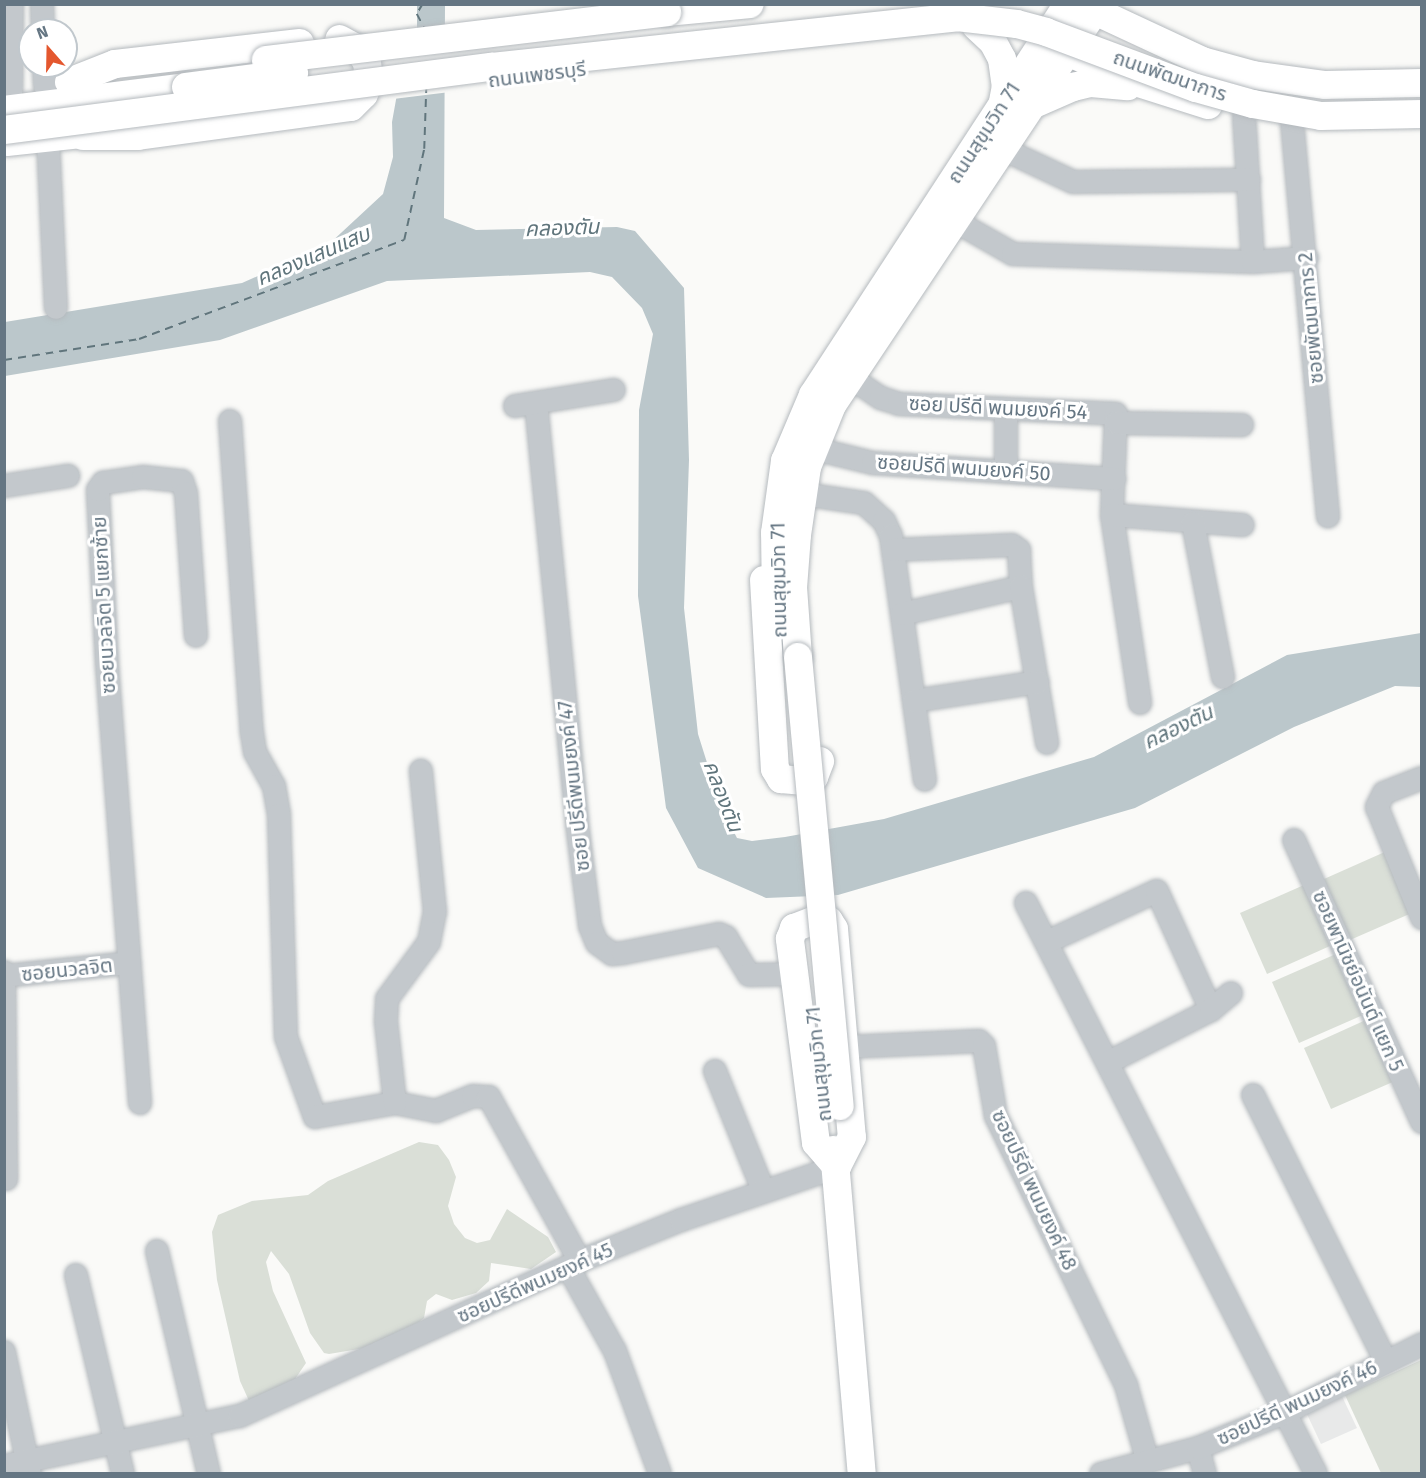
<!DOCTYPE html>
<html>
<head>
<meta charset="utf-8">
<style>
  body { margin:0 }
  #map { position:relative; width:1426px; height:1478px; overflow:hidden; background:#fafaf8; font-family:"Fira Sans","Noto Sans Thai",sans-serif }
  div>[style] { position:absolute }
  .built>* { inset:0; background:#e8e9e9 }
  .green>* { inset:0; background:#dadfd7 }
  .water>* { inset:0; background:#bbc7cb }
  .pier>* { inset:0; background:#fafaf8 }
  .ferry>* { height:1.5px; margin-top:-0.75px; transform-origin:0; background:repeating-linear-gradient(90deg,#60757c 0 8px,transparent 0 14px) }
  .roads { filter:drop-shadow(0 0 2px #b5babe) drop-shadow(0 0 2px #b5babe) }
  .minor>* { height:22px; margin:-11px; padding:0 11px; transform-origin:11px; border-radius:11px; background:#c3c8cc }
  .major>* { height:28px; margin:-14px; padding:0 14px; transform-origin:14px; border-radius:14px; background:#fff }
  .bridges { filter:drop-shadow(0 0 2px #b5babe) drop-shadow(0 0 2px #b5babe) }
  .major-bridge>* { height:28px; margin:-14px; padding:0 14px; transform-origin:14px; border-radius:14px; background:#fff }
  span { translate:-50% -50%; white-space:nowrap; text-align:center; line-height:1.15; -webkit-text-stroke:6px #fff; paint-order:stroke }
  .street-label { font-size:20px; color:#657683 }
  .water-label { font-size:21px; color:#60757c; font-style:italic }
  .frame { position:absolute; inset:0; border:6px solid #657683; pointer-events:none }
  .north { position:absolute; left:18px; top:18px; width:60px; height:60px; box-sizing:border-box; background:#fff; border:2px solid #c1c8cd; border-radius:50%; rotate:340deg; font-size:16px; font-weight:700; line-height:24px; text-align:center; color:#657683 }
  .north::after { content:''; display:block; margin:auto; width:21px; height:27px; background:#e4572e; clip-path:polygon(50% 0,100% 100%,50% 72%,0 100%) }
</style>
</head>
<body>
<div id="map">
  <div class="built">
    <div style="clip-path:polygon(1341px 1394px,1357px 1428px,1321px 1444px,1305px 1410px)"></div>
  </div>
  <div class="green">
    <div style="clip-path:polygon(1387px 851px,1414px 912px,1350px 940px,1324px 879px)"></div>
    <div style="clip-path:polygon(1304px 885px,1330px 946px,1267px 974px,1240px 913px)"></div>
    <div style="clip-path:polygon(1336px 954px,1363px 1015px,1299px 1043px,1272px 982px)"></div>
    <div style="clip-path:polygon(1368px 1019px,1395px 1081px,1331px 1109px,1304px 1048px)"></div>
    <div style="clip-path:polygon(419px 1142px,438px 1145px,449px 1160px,456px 1177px,448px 1206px,454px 1224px,465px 1238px,477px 1243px,490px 1240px,507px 1209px,548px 1237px,556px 1252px,531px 1269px,491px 1263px,489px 1281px,476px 1293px,452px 1300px,436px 1294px,427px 1301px,424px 1318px,419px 1322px,365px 1348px,329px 1354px,324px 1353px,310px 1333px,289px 1274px,271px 1251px,266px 1262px,273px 1291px,306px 1363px,293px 1382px,250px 1403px,240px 1381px,217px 1280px,212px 1232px,218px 1215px,252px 1201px,308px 1195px,328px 1181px)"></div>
    <div style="clip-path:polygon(1421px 1360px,1421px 1473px,1381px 1473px,1345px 1395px)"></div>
  </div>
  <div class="water">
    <div style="clip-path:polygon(417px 5px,445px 5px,444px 218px,476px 230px,617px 227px,635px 231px,684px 288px,689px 460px,684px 608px,698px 734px,721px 807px,737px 838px,752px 841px,785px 837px,884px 819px,1094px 757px,1287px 655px,1421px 633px,1421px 687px,1395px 686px,1294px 727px,1135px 808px,838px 895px,766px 898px,698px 868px,666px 808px,638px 596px,639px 410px,653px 334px,642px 308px,612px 277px,590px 272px,387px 281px,220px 340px,5px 376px,5px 322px,242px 283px,328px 245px,383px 194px,393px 157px,392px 122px,408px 33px,417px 29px)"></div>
  </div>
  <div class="pier">
    <div style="clip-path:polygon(449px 30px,450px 92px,393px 99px,405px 35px)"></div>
  </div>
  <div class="ferry">
    <div style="left:423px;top:4px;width:12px;rotate:121deg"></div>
    <div style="left:417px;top:14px;width:15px;rotate:62deg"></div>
    <div style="left:4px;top:360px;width:137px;rotate:-8.8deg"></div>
    <div style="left:139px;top:339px;width:283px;rotate:-20.5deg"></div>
    <div style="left:404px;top:240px;width:93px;rotate:-77.6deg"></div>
    <div style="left:424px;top:149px;width:60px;rotate:-88.1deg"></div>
  </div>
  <div class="roads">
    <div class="minor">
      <div style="left:42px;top:4px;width:26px;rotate:88deg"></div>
      <div style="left:44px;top:66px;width:20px;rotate:87deg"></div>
      <div style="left:11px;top:93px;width:89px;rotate:-89.4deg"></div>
      <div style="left:1244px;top:114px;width:148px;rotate:86.5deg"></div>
      <div style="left:1292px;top:121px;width:397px;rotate:84.8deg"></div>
      <div style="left:48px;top:139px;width:169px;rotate:87.3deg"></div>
      <div style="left:1003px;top:149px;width:77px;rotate:25.2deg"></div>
      <div style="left:1073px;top:182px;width:176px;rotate:-0.7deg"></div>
      <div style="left:955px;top:221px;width:67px;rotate:29.6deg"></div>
      <div style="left:1013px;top:254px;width:240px;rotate:1.9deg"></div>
      <div style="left:1253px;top:262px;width:54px;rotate:-4.2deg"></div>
      <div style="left:851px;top:378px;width:36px;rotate:34deg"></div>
      <div style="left:881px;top:398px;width:19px;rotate:18deg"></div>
      <div style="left:899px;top:404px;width:217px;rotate:2.6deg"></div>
      <div style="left:1116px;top:414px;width:101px;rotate:92.3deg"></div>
      <div style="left:1112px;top:515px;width:190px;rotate:81.5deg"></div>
      <div style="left:536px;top:403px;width:422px;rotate:84.4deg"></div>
      <div style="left:577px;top:823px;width:104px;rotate:82.8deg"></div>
      <div style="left:590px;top:926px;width:18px;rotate:68deg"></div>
      <div style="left:597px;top:943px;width:19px;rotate:36deg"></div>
      <div style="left:612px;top:954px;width:11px;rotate:-5deg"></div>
      <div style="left:623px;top:953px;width:98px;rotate:-11.2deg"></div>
      <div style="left:719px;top:934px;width:8px;rotate:23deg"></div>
      <div style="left:726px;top:937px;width:44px;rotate:58.8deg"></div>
      <div style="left:749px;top:975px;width:46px;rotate:-1.2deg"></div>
      <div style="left:515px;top:406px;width:100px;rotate:-9.2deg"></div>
      <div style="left:1006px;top:409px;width:63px;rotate:90deg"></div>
      <div style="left:230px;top:421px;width:313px;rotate:86deg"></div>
      <div style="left:252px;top:733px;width:19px;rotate:81deg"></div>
      <div style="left:255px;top:752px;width:39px;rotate:61deg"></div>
      <div style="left:274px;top:786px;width:29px;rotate:80deg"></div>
      <div style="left:279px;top:815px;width:222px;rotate:88.2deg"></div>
      <div style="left:286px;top:1037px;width:85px;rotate:70.1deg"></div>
      <div style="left:315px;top:1117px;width:81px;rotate:-9.9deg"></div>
      <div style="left:395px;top:1103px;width:42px;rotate:11deg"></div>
      <div style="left:436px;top:1111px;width:40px;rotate:-22deg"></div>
      <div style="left:473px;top:1096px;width:16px;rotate:4deg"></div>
      <div style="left:489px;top:1097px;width:188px;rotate:61deg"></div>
      <div style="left:1117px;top:423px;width:125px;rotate:0.9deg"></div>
      <div style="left:815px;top:449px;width:60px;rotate:13.6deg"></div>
      <div style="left:873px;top:463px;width:242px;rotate:3.8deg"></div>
      <div style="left:4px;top:486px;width:65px;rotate:-8.9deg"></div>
      <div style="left:803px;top:494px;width:62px;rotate:8.4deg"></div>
      <div style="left:864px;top:503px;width:27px;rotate:42deg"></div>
      <div style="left:884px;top:521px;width:17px;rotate:65deg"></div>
      <div style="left:891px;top:536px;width:246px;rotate:82.1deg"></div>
      <div style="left:1112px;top:515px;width:131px;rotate:4.4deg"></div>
      <div style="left:1193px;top:523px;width:157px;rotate:79deg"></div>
      <div style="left:893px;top:550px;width:119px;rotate:-2.4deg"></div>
      <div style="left:1012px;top:545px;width:9px;rotate:36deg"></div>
      <div style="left:1019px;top:550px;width:37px;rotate:87deg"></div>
      <div style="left:902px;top:614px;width:122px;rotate:-12.8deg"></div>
      <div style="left:1021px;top:587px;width:158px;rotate:80.5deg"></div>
      <div style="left:914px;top:701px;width:125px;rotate:-8.7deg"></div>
      <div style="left:1422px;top:778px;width:41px;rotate:158.5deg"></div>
      <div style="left:1384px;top:793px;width:16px;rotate:117deg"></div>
      <div style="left:1377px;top:807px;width:120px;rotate:67.9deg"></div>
      <div style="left:1294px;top:840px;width:310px;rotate:65.6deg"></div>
      <div style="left:1026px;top:903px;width:640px;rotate:63.07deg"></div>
      <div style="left:1047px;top:942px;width:121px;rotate:-24.9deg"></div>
      <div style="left:1157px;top:891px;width:131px;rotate:65.6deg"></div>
      <div style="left:4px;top:972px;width:207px;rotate:89.4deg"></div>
      <div style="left:4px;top:976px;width:126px;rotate:-5.9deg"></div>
      <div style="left:845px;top:1047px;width:134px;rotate:-2.6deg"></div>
      <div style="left:979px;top:1041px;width:7px;rotate:45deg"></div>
      <div style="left:984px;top:1046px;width:71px;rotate:80.3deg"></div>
      <div style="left:996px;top:1116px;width:299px;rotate:64.2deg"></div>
      <div style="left:1126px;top:1385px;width:80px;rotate:74.1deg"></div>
      <div style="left:1109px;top:1062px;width:114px;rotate:-27deg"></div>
      <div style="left:1211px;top:1010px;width:26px;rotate:-40deg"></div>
      <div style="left:715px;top:1071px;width:128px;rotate:68deg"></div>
      <div style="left:1253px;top:1095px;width:298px;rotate:63.5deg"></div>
      <div style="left:140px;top:1103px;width:440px;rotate:-94.3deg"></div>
      <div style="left:107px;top:664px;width:174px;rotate:-93deg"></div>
      <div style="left:98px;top:490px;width:9px;rotate:-54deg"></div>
      <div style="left:103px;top:483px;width:40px;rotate:-8.5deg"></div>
      <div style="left:143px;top:477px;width:39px;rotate:6deg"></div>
      <div style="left:182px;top:481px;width:13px;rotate:72deg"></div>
      <div style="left:186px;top:493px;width:143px;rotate:86deg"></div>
      <div style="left:395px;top:1103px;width:82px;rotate:-96.3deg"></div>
      <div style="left:386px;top:1021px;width:22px;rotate:-87deg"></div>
      <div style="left:387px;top:999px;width:71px;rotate:-53.6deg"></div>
      <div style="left:429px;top:942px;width:31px;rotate:-79deg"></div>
      <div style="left:435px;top:912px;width:142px;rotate:-95.7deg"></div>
      <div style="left:157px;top:1251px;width:229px;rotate:76.9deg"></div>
      <div style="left:568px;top:1267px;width:96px;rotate:60.8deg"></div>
      <div style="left:615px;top:1351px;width:131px;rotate:69.9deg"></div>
      <div style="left:76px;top:1275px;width:204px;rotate:76.7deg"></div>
      <div style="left:4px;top:1352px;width:125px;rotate:78deg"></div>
      <div style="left:1198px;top:1448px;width:27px;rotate:75deg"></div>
      <div style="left:4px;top:1466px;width:241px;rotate:-12deg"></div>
      <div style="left:240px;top:1416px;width:374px;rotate:-24.5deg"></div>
      <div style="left:580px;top:1261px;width:109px;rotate:-22.1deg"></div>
      <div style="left:681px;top:1220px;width:165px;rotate:-18.8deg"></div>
      <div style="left:1101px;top:1474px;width:100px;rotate:-15deg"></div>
      <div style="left:1198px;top:1448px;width:96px;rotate:-22deg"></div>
      <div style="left:1287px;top:1412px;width:151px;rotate:-26.7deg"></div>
    </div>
    <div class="major">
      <div style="left:1080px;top:4px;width:135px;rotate:25deg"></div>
      <div style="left:1202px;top:61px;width:53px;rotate:15.4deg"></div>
      <div style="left:1253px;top:75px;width:73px;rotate:7.9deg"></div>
      <div style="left:1325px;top:85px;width:97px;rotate:-1.2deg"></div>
      <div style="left:667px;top:12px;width:83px;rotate:-5.5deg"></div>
      <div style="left:976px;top:26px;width:23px;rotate:43deg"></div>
      <div style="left:993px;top:42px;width:19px;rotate:62deg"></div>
      <div style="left:1002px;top:59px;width:27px;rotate:82deg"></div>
      <div style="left:1006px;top:86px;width:20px;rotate:101deg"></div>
      <div style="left:1072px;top:54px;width:66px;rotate:24.2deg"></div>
      <div style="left:1132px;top:81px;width:80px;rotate:17.5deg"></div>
      <div style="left:69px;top:82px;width:49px;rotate:-21.4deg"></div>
      <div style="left:115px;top:64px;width:186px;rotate:-6.5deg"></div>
      <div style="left:1032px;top:105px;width:45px;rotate:-23.7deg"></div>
      <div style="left:1073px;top:87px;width:18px;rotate:-13deg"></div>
      <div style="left:1091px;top:83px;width:37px;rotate:5deg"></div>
      <div style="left:4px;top:110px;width:183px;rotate:-7.2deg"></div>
      <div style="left:83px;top:136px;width:55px"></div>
      <div style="left:138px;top:136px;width:215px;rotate:-7.8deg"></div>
      <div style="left:351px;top:107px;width:18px;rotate:-45deg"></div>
      <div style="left:364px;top:94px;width:14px;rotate:-69deg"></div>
      <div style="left:369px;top:81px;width:19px;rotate:-96deg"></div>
      <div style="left:367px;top:62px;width:16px;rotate:-125deg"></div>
      <div style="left:358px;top:49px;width:21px;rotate:-152deg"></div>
      <div style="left:7px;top:142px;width:95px;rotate:-6.1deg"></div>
      <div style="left:764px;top:580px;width:189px;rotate:86.7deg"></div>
      <div style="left:775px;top:769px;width:12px;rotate:59deg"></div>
      <div style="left:781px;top:779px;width:24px;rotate:5deg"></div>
      <div style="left:805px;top:781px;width:10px;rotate:-24deg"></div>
      <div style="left:814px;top:777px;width:17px;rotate:-69deg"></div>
      <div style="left:776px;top:601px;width:68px;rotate:-90.8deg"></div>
      <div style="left:775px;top:533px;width:73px;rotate:-82.1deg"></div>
      <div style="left:785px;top:461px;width:72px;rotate:-67deg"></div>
      <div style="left:813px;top:395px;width:467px;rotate:-56.9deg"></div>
      <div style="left:798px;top:657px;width:69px;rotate:-94.1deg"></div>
      <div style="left:793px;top:588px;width:53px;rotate:-85.7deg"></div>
      <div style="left:797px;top:535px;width:69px;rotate:-81.6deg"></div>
      <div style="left:807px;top:467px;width:67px;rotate:-68deg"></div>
      <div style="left:832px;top:405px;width:482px;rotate:-56.3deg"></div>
      <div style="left:817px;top:919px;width:12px;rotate:9deg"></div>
      <div style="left:829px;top:921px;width:9px;rotate:58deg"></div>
      <div style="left:834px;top:929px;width:209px;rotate:85.1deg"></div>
      <div style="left:852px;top:1137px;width:34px;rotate:117deg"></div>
      <div style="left:837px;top:1167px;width:32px;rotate:-131deg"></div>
      <div style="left:816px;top:1143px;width:206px;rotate:-97.3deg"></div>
      <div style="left:790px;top:939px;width:12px;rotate:-70deg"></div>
      <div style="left:794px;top:928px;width:25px;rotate:-21deg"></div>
      <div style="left:834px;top:1150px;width:325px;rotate:85.1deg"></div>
    </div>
  </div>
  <div class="bridges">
    <div class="major-bridge">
      <div style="left:266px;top:60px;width:404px;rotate:-6.8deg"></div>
      <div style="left:186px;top:87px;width:109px;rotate:-7.4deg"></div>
      <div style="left:4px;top:130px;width:492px;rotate:-7.4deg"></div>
      <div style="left:492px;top:67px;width:468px;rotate:-6.1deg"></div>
      <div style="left:957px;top:17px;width:60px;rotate:6.7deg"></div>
      <div style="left:1017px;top:24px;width:30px;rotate:15deg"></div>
      <div style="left:1046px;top:32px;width:160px;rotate:20.5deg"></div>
      <div style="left:1196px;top:88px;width:59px;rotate:15.7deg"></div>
      <div style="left:1253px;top:104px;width:69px;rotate:10deg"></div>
      <div style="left:1321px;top:116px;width:101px;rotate:-1.1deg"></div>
      <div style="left:798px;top:657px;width:451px;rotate:84.7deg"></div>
    </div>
  </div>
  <div class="street-label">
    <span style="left:537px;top:75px;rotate:-7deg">ถนนเพชรบุรี</span>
    <span style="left:1170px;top:76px;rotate:19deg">ถนนพัฒนาการ</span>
    <span style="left:984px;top:133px;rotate:-57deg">ถนนสุขุมวิท 71</span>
    <span style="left:1311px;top:318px;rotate:-95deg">ซอยพัฒนาการ 2</span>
    <span style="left:998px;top:408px;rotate:3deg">ซอย ปรีดี พนมยงค์ 54</span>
    <span style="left:964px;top:468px;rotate:4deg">ซอยปรีดี พนมยงค์ 50</span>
    <span style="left:779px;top:580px;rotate:-91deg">ถนนสุขุมวิท 71</span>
    <span style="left:104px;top:605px;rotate:-93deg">ซอยนวลจิต 5 แยกซ้าย</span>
    <span style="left:574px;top:786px;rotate:-96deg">ซอย ปรีดีพนมยงค์ 47</span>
    <span style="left:67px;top:970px;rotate:-6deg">ซอยนวลจิต</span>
    <span style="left:1358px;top:981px;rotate:66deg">ซอยพานิชย์อนันต์ แยก 5</span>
    <span style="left:819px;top:1064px;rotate:-96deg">ถนนสุขุมวิท 71</span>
    <span style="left:1034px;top:1190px;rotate:65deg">ซอยปรีดี พนมยงค์ 48</span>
    <span style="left:535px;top:1283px;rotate:-24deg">ซอยปรีดีพนมยงค์ 45</span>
    <span style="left:1297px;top:1403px;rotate:-25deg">ซอยปรีดี พนมยงค์ 46</span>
  </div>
  <div class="water-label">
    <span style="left:562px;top:228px;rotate:-2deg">คลองตัน</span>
    <span style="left:313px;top:256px;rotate:-23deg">คลองแสนแสบ</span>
    <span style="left:1178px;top:727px;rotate:-26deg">คลองตัน</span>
    <span style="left:723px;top:796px;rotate:69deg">คลองตัน</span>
  </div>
  <div class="frame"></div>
  <div class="north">N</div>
</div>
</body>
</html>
